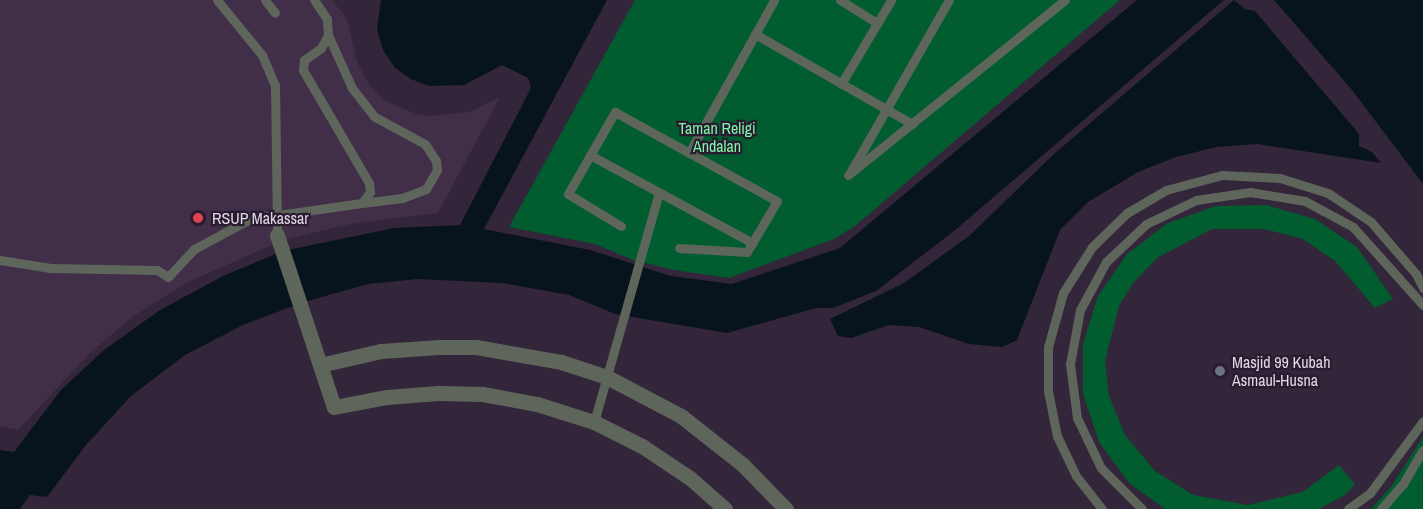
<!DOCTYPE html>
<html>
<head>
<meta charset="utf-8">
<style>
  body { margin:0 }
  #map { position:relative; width:1423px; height:509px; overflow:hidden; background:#33253a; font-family:"Archivo Narrow",sans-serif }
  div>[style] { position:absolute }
  .built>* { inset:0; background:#412f49 }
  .green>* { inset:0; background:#015d2f }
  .water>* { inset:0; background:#08141d }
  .service>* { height:9px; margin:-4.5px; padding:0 4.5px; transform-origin:4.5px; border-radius:4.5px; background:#5e665b }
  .minor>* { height:15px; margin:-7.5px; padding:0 7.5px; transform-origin:7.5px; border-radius:7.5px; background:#5e665b }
  .dots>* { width:16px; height:16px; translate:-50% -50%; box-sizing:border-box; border:3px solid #291b30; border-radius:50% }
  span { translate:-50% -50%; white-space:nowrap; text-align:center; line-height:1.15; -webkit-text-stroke:4.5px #291b30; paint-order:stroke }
  .park-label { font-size:16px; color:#7ef6a7 }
  .poi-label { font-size:16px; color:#e0d7e5 }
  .left { translate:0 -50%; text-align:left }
</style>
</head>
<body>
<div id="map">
  <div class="built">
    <div style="clip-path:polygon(0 0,332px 0,347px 19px,357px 62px,369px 85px,385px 101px,419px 115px,430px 116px,470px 112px,500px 97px,438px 213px,355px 223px,283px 240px,186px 283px,132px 317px,91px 352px,18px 430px,0 426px)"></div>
  </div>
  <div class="green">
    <div style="clip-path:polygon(635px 0,1120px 0,855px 226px,834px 239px,729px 278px,674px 270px,633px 260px,595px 244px,509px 227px)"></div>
    <div style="clip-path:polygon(1266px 205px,1315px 219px,1357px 247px,1393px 299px,1375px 308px,1335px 261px,1303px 239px,1264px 229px,1212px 229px,1157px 258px,1133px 283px,1119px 306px,1105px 361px,1109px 396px,1125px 435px,1155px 471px,1193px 495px,1248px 505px,1303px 492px,1339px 465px,1355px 484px,1345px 495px,1319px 509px,1165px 509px,1129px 483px,1099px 442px,1083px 394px,1083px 344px,1098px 296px,1127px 254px,1168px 223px,1216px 206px)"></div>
    <div style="clip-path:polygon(1423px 437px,1423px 509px,1371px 509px,1391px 487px)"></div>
  </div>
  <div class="water">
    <div style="clip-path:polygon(381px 0,607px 0,484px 229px,590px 250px,671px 276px,732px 284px,840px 248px,1137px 0,1224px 0,954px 231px,876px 291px,833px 308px,816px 308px,727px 333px,615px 314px,569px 295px,503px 283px,418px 279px,368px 284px,301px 303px,245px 324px,185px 355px,131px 396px,86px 445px,47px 497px,30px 495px,20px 509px,0 509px,0 450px,14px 452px,61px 390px,104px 350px,160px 310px,225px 275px,283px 251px,394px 228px,460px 225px,531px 88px,528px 78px,502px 65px,464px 85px,429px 86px,411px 79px,395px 68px,383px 50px,377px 29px)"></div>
    <div style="clip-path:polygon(1234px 0,1245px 9px,1255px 11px,1359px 134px,1359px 146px,1372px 152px,1381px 163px,1257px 144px,1217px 147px,1176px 157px,1138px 172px,1088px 202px,1060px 230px,1017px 340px,1002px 347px,969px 344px,919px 327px,889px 325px,851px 338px,838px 336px,830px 319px,904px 283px,969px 236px,1054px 154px)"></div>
    <div style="clip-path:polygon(1274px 0,1423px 0,1423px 184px,1352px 90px)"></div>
  </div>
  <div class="service">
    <div style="left:217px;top:0;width:71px;rotate:50.7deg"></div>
    <div style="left:262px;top:55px;width:33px;rotate:67deg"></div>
    <div style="left:275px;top:85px;width:150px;rotate:89.2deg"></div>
    <div style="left:265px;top:0;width:16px;rotate:52deg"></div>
    <div style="left:840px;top:0;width:44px;rotate:31.9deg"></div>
    <div style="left:755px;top:34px;width:181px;rotate:29.8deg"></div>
    <div style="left:328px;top:35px;width:58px;rotate:65.6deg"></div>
    <div style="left:352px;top:88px;width:37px;rotate:52deg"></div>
    <div style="left:375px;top:117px;width:57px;rotate:28.4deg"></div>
    <div style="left:425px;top:144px;width:20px;rotate:57deg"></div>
    <div style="left:436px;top:161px;width:9px;rotate:84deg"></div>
    <div style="left:437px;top:170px;width:22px;rotate:120deg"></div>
    <div style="left:426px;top:189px;width:26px;rotate:159deg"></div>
    <div style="left:402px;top:198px;width:40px;rotate:172.9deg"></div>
    <div style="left:841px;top:84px;width:98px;rotate:-59.2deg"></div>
    <div style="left:689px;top:153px;width:175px;rotate:-60.9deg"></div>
    <div style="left:590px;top:155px;width:185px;rotate:28.4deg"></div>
    <div style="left:851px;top:171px;width:197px;rotate:-60.2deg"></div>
    <div style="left:848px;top:175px;width:279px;rotate:-38.9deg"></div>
    <div style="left:621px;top:226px;width:62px;rotate:-148.9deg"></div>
    <div style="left:568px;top:194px;width:95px;rotate:-60.2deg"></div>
    <div style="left:615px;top:112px;width:185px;rotate:28.8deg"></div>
    <div style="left:777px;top:201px;width:59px;rotate:120.5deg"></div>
    <div style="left:747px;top:252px;width:68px;rotate:-176.6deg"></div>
    <div style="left:0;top:260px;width:51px;rotate:9.1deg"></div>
    <div style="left:50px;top:268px;width:107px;rotate:1.1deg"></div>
    <div style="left:157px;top:270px;width:13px;rotate:32deg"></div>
    <div style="left:168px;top:277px;width:38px;rotate:-47deg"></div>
    <div style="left:194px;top:249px;width:64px;rotate:-28.2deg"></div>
    <div style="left:250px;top:219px;width:113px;rotate:-8.1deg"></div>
    <div style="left:362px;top:203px;width:14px;rotate:-54deg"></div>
    <div style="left:370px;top:192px;width:9px;rotate:-96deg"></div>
    <div style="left:369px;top:183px;width:131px;rotate:-120.3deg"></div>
    <div style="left:303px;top:70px;width:10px;rotate:-84deg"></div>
    <div style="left:304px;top:60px;width:21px;rotate:-35deg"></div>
    <div style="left:321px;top:48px;width:15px;rotate:-62deg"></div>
    <div style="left:328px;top:35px;width:16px;rotate:-94deg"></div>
    <div style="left:327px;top:19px;width:23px;rotate:-124deg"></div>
    <div style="left:594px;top:422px;width:239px;rotate:-74.2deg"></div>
    <div style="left:1102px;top:509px;width:42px;rotate:-128.2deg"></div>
    <div style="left:1076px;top:476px;width:44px;rotate:-115.4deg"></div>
    <div style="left:1057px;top:436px;width:46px;rotate:-101.3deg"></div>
    <div style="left:1048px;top:391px;width:44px;rotate:-90deg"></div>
    <div style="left:1048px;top:347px;width:56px;rotate:-74.5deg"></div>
    <div style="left:1063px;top:293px;width:54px;rotate:-57.8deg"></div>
    <div style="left:1092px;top:247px;width:49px;rotate:-44.2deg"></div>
    <div style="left:1127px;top:213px;width:45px;rotate:-30.5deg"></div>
    <div style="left:1166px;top:190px;width:58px;rotate:-15deg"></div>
    <div style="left:1222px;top:175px;width:58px;rotate:3deg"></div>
    <div style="left:1280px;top:178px;width:50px;rotate:17.4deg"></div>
    <div style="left:1328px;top:193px;width:52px;rotate:34deg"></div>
    <div style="left:1371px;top:222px;width:69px;rotate:49.1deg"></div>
    <div style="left:1416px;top:274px;width:16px;rotate:63deg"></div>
    <div style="left:1142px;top:509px;width:58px;rotate:-135deg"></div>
    <div style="left:1101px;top:468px;width:55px;rotate:-115.6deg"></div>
    <div style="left:1077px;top:418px;width:54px;rotate:-97.4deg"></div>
    <div style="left:1070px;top:364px;width:55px;rotate:-79.5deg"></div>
    <div style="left:1080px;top:310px;width:55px;rotate:-61.6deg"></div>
    <div style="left:1106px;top:262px;width:55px;rotate:-43.5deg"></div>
    <div style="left:1146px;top:224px;width:55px;rotate:-25.6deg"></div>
    <div style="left:1196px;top:200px;width:55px;rotate:-8.4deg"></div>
    <div style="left:1250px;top:192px;width:56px;rotate:9.3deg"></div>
    <div style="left:1305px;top:201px;width:55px;rotate:28.4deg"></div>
    <div style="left:1353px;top:227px;width:105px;rotate:48.1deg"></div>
    <div style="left:1348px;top:509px;width:27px;rotate:-36deg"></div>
    <div style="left:1370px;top:493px;width:89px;rotate:-53.6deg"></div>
    <div style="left:1381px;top:509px;width:33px;rotate:-49deg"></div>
    <div style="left:1403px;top:484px;width:39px;rotate:-60deg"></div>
  </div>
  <div class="minor">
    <div style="left:277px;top:235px;width:181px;rotate:71.7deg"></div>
    <div style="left:334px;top:407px;width:54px;rotate:-10.7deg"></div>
    <div style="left:387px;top:397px;width:51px;rotate:-4.5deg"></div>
    <div style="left:438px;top:393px;width:44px;rotate:1.3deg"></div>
    <div style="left:482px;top:394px;width:56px;rotate:10.3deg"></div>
    <div style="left:537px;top:404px;width:60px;rotate:17.5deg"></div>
    <div style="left:594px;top:422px;width:54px;rotate:26.6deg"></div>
    <div style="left:642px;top:446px;width:58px;rotate:33.7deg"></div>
    <div style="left:690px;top:478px;width:47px;rotate:41.5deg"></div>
    <div style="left:320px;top:365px;width:63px;rotate:-12.9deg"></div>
    <div style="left:381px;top:351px;width:58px;rotate:-3.9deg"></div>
    <div style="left:439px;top:347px;width:37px"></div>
    <div style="left:476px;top:347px;width:86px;rotate:10deg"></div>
    <div style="left:561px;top:362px;width:48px;rotate:18.1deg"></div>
    <div style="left:607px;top:377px;width:84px;rotate:27.8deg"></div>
    <div style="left:681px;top:416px;width:79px;rotate:38.3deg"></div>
    <div style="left:743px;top:465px;width:62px;rotate:45.7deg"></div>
  </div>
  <div class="dots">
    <div style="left:198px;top:218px;background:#e0444e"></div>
    <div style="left:1220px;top:371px;background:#6b7280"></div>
  </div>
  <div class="park-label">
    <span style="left:717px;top:137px">Taman Religi<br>Andalan</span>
  </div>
  <div class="poi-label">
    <span class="left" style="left:212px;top:218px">RSUP Makassar</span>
    <span class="left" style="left:1232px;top:371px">Masjid 99 Kubah<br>Asmaul-Husna</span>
  </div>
</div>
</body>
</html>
